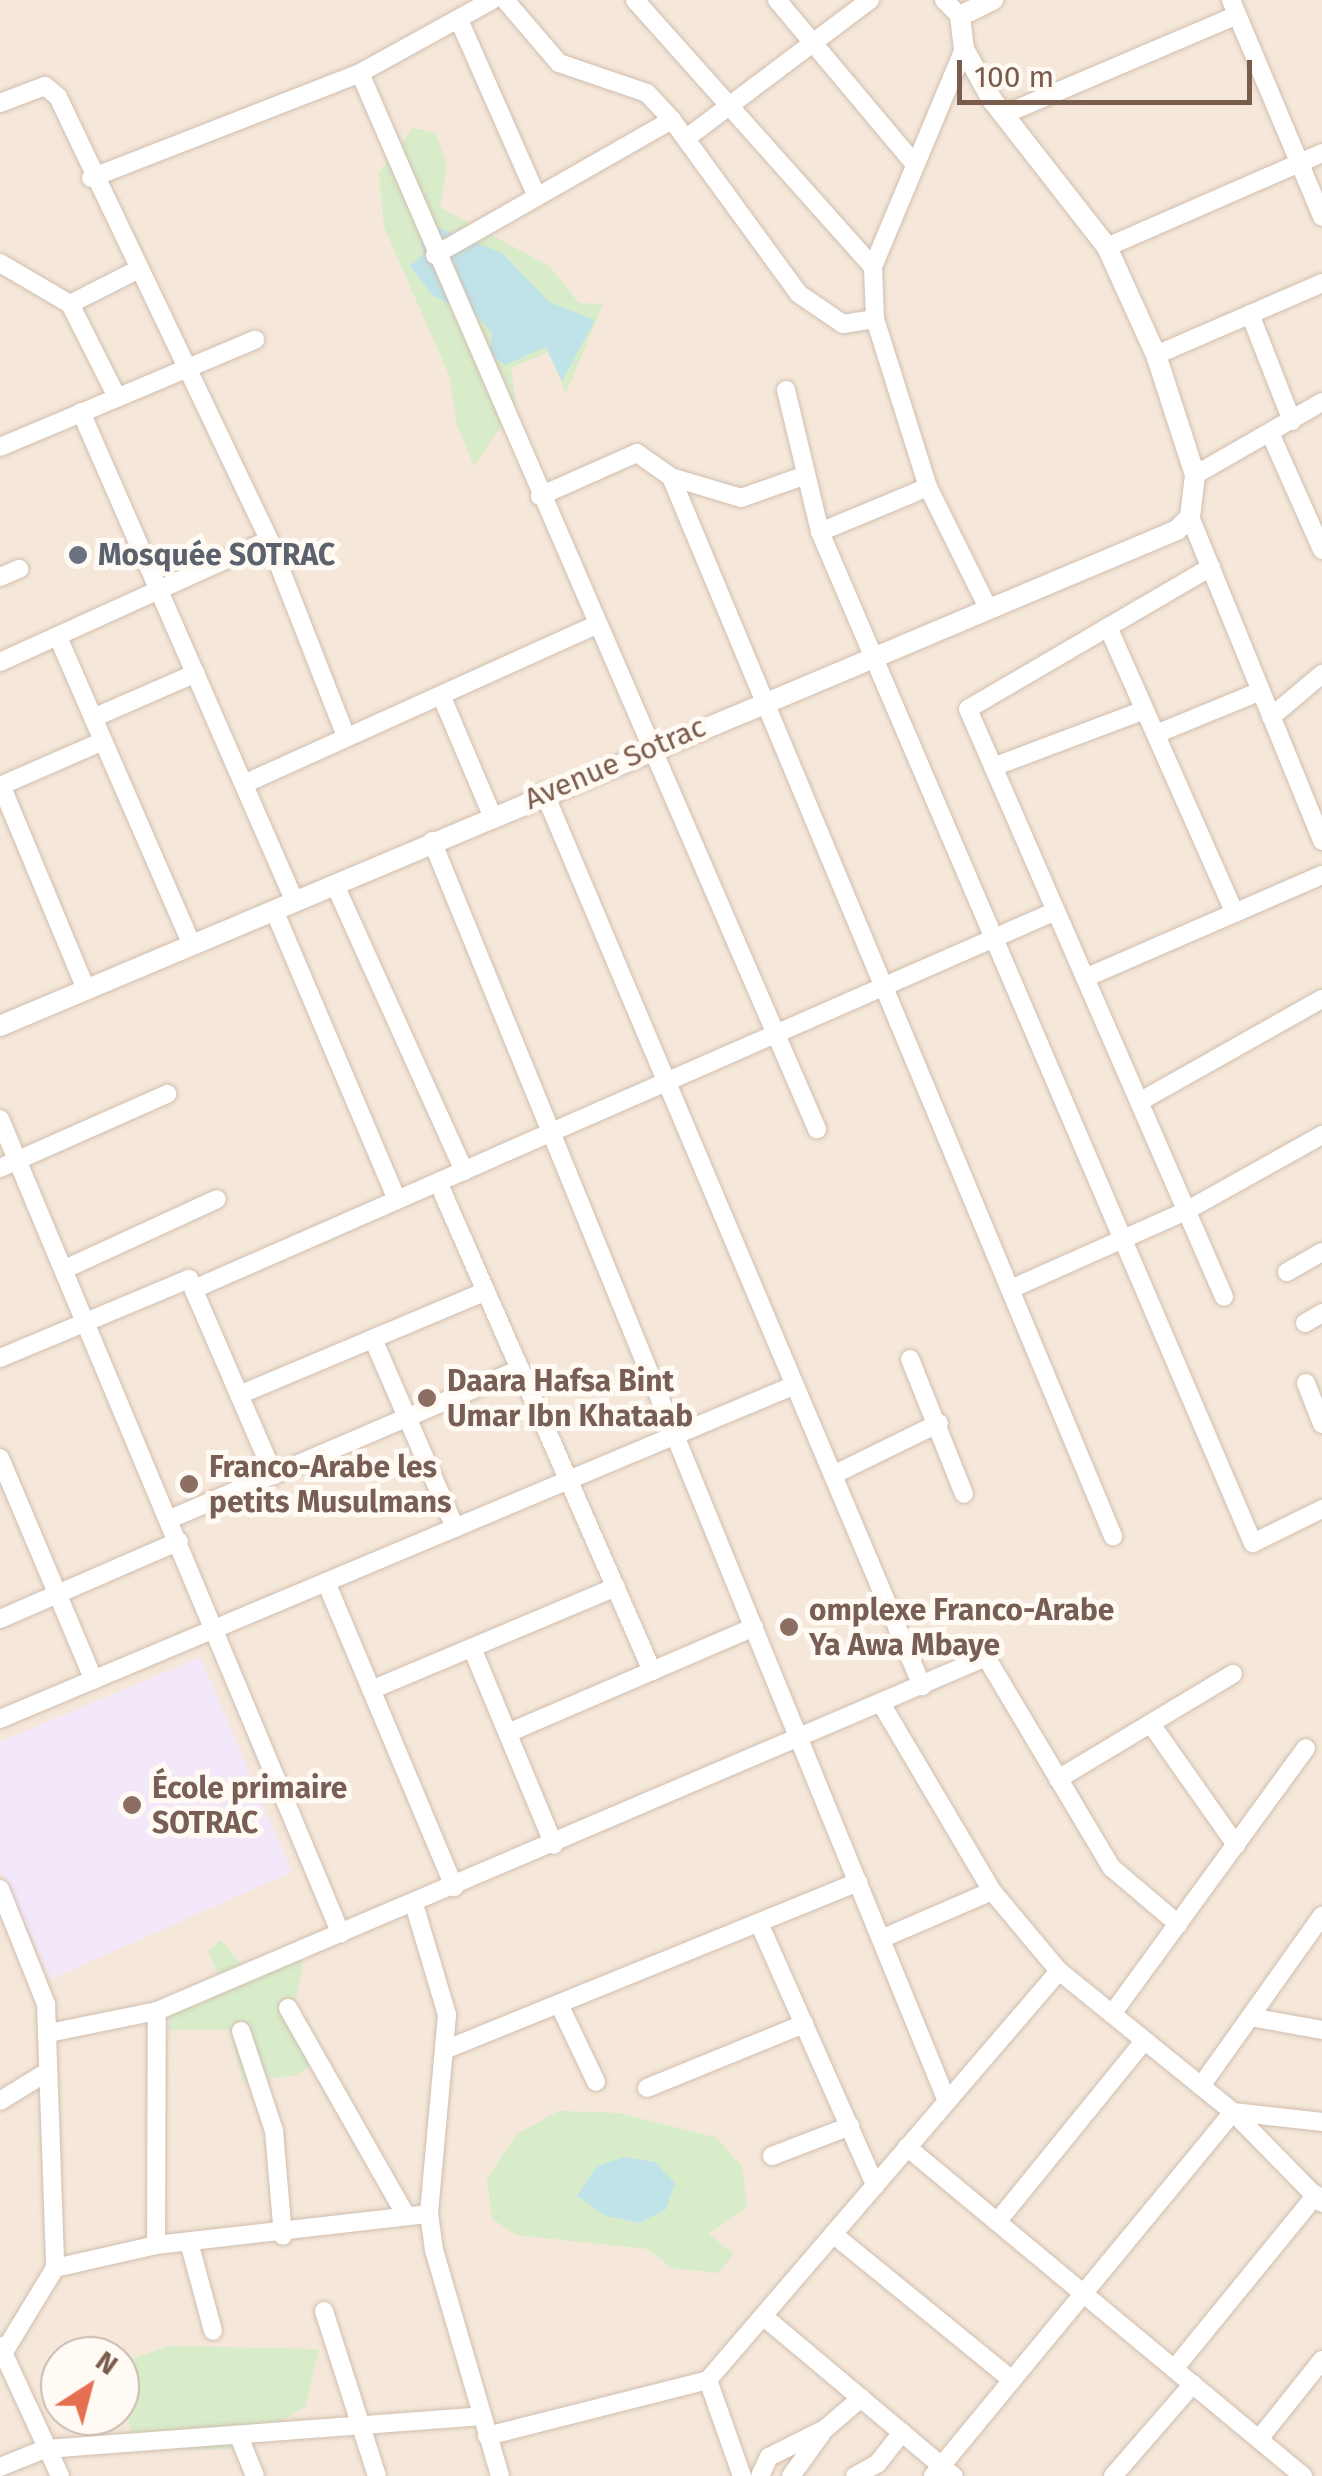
<!DOCTYPE html>
<html>
<head>
<meta charset="utf-8">
<style>
  body { margin:0 }
  #map { position:relative; width:1322px; height:2476px; overflow:hidden; background:#fdf6ec; font-family:"Fira Sans",sans-serif }
  div>[style] { position:absolute }
  .residential>* { inset:0; background:#f5e8da }
  .education>* { inset:0; background:#f3e8fa }
  .green>* { inset:0; background:#d8ecc9 }
  .water>* { inset:0; background:#bfe3e8 }
  .roads { filter:drop-shadow(0 0 2px #d1beb0) drop-shadow(0 0 2px #d1beb0) }
  .minor>* { height:18px; margin:-9px; padding:0 9px; transform-origin:9px; border-radius:9px; background:#fff }
  .tertiary>* { height:20px; margin:-10px; padding:0 10px; transform-origin:10px; border-radius:10px; background:#fff }
  .dots>* { width:28px; height:28px; translate:-50% -50%; box-sizing:border-box; border:5px solid #fffaf3; border-radius:50% }
  span { translate:-50% -50%; white-space:nowrap; text-align:center; line-height:1.15; -webkit-text-stroke:10px #fffaf3; paint-order:stroke }
  .worship-label { font-size:30px; color:#5b616d; font-weight:700 }
  .left { translate:0 -50%; text-align:left }
  .street-label { font-size:30px; color:#7a5c4d }
  .education-label { font-size:30px; color:#785e54; font-weight:700 }
  .north { position:absolute; left:40px; top:2336px; width:100px; height:100px; box-sizing:border-box; background:#fffaf3; border:2px solid #cabbb1; border-radius:50%; rotate:36deg; font-size:28px; font-weight:700; line-height:40px; text-align:center; color:#7a5c4d }
  .north::after { content:''; display:block; margin:auto; width:35px; height:45px; background:#e76f51; clip-path:polygon(50% 0,100% 100%,50% 72%,0 100%) }
  .scale { position:absolute; left:957px; top:60px; width:295px; height:45px; box-sizing:border-box; border:5px solid #7a5c4d; border-top:0; padding-left:12px; font-size:30px; line-height:35px; white-space:nowrap; color:#7a5c4d; -webkit-text-stroke:8px #fffaf3; paint-order:stroke }
</style>
</head>
<body>
<div id="map">
  <div class="residential">
    <div style="clip-path:polygon(evenodd,0 0,1322px 0,1322px 2476px,0 2476px,0 0,60px 2356px,120px 2356px,120px 2416px,60px 2416px,60px 2356px)"></div>
  </div>
  <div class="education">
    <div style="clip-path:polygon(200px 1657px,292px 1872px,51px 1979px,0 1869px,0 1742px)"></div>
  </div>
  <div class="green">
    <div style="clip-path:polygon(413px 128px,436px 133px,447px 166px,440px 207px,549px 266px,579px 303px,603px 304px,566px 393px,548px 352px,511px 368px,516px 405px,474px 466px,457px 425px,449px 375px,384px 227px,379px 173px)"></div>
    <div style="clip-path:polygon(221px 1940px,242px 1966px,293px 1951px,303px 1964px,295px 2003px,326px 2055px,297px 2075px,243px 2082px,230px 2030px,169px 2030px,170px 2002px,221px 1981px,208px 1951px)"></div>
    <div style="clip-path:polygon(559px 2111px,619px 2113px,715px 2137px,742px 2166px,747px 2207px,709px 2234px,734px 2254px,719px 2273px,672px 2268px,647px 2249px,517px 2235px,492px 2219px,487px 2178px,517px 2134px)"></div>
    <div style="clip-path:polygon(169px 2346px,319px 2349px,305px 2407px,234px 2449px,137px 2450px,120px 2396px,120px 2363px)"></div>
  </div>
  <div class="water">
    <div style="clip-path:polygon(429px 224px,502px 253px,549px 302px,595px 320px,562px 381px,546px 347px,505px 365px,490px 354px,492px 333px,480px 319px,432px 295px,410px 266px,424px 254px,419px 232px)"></div>
    <div style="clip-path:polygon(625px 2157px,655px 2162px,675px 2183px,666px 2209px,640px 2223px,606px 2216px,577px 2196px,597px 2166px)"></div>
  </div>
  <div class="roads">
    <div class="minor">
      <div style="left:505px;top:0;width:83px;rotate:49.4deg"></div>
      <div style="left:559px;top:63px;width:93px;rotate:18.8deg"></div>
      <div style="left:647px;top:93px;width:37px;rotate:47deg"></div>
      <div style="left:635px;top:0;width:358px;rotate:48.3deg"></div>
      <div style="left:777px;top:0;width:212px;rotate:50deg"></div>
      <div style="left:944px;top:0;width:23px;rotate:45deg"></div>
      <div style="left:1231px;top:0;width:235px;rotate:67.2deg"></div>
      <div style="left:459px;top:20px;width:193px;rotate:66.2deg"></div>
      <div style="left:964px;top:49px;width:236px;rotate:112.7deg"></div>
      <div style="left:873px;top:267px;width:52px;rotate:87.8deg"></div>
      <div style="left:875px;top:319px;width:176px;rotate:72.5deg"></div>
      <div style="left:928px;top:487px;width:135px;rotate:63.6deg"></div>
      <div style="left:360px;top:73px;width:1151px;rotate:66.6deg"></div>
      <div style="left:0;top:103px;width:48px;rotate:-20.7deg"></div>
      <div style="left:45px;top:86px;width:17px;rotate:40deg"></div>
      <div style="left:58px;top:97px;width:491px;rotate:64.5deg"></div>
      <div style="left:269px;top:540px;width:211px;rotate:68.6deg"></div>
      <div style="left:1003px;top:115px;width:254px;rotate:-23.1deg"></div>
      <div style="left:688px;top:137px;width:228px;rotate:-37deg"></div>
      <div style="left:91px;top:178px;width:289px;rotate:-21.3deg"></div>
      <div style="left:360px;top:73px;width:151px;rotate:-28.9deg"></div>
      <div style="left:1107px;top:247px;width:235px;rotate:-23.6deg"></div>
      <div style="left:435px;top:255px;width:273px;rotate:-29.7deg"></div>
      <div style="left:672px;top:120px;width:215px;rotate:53.9deg"></div>
      <div style="left:799px;top:294px;width:53px;rotate:34.3deg"></div>
      <div style="left:843px;top:324px;width:32px;rotate:-9deg"></div>
      <div style="left:0;top:263px;width:81px;rotate:30.4deg"></div>
      <div style="left:1250px;top:314px;width:115px;rotate:68.6deg"></div>
      <div style="left:1156px;top:355px;width:181px;rotate:-23.4deg"></div>
      <div style="left:786px;top:390px;width:146px;rotate:76.5deg"></div>
      <div style="left:820px;top:532px;width:1100px;rotate:66.82deg"></div>
      <div style="left:1253px;top:1543px;width:77px;rotate:-26.2deg"></div>
      <div style="left:117px;top:397px;width:104px;rotate:-116.8deg"></div>
      <div style="left:70px;top:304px;width:73px;rotate:-26.9deg"></div>
      <div style="left:81px;top:412px;width:535px;rotate:66.41deg"></div>
      <div style="left:1270px;top:433px;width:128px;rotate:66deg"></div>
      <div style="left:0;top:447px;width:277px;rotate:-22.8deg"></div>
      <div style="left:1195px;top:475px;width:146px;rotate:-29.9deg"></div>
      <div style="left:671px;top:477px;width:73px;rotate:16.7deg"></div>
      <div style="left:741px;top:498px;width:69px;rotate:-19.5deg"></div>
      <div style="left:540px;top:496px;width:106px;rotate:-23.9deg"></div>
      <div style="left:637px;top:453px;width:42px;rotate:35.2deg"></div>
      <div style="left:671px;top:477px;width:1148px;rotate:67.35deg"></div>
      <div style="left:1190px;top:517px;width:350px;rotate:67.8deg"></div>
      <div style="left:820px;top:532px;width:117px;rotate:-22.6deg"></div>
      <div style="left:1211px;top:567px;width:281px;rotate:149.7deg"></div>
      <div style="left:968px;top:709px;width:641px;rotate:66.47deg"></div>
      <div style="left:0;top:577px;width:21px;rotate:-23deg"></div>
      <div style="left:1108px;top:627px;width:313px;rotate:66.1deg"></div>
      <div style="left:58px;top:637px;width:334px;rotate:66.5deg"></div>
      <div style="left:0;top:662px;width:295px;rotate:-24.4deg"></div>
      <div style="left:441px;top:695px;width:130px;rotate:67deg"></div>
      <div style="left:1271px;top:717px;width:67px;rotate:-40.1deg"></div>
      <div style="left:93px;top:718px;width:112px;rotate:-23.6deg"></div>
      <div style="left:1156px;top:734px;width:113px;rotate:-22.3deg"></div>
      <div style="left:993px;top:767px;width:162px;rotate:-20.6deg"></div>
      <div style="left:246px;top:783px;width:384px;rotate:-24.3deg"></div>
      <div style="left:1px;top:785px;width:221px;rotate:67.4deg"></div>
      <div style="left:0;top:786px;width:112px;rotate:-23.6deg"></div>
      <div style="left:544px;top:792px;width:971px;rotate:67.08deg"></div>
      <div style="left:432px;top:841px;width:1361px;rotate:67.77deg"></div>
      <div style="left:335px;top:885px;width:314px;rotate:65.7deg"></div>
      <div style="left:274px;top:910px;width:315px;rotate:67deg"></div>
      <div style="left:1085px;top:978px;width:258px;rotate:-23.5deg"></div>
      <div style="left:1139px;top:1102px;width:210px;rotate:-29.4deg"></div>
      <div style="left:0;top:1119px;width:883px;rotate:67.3deg"></div>
      <div style="left:0;top:1168px;width:183px;rotate:-23.9deg"></div>
      <div style="left:438px;top:1182px;width:534px;rotate:66.36deg"></div>
      <div style="left:65px;top:1269px;width:167px;rotate:-24.7deg"></div>
      <div style="left:1287px;top:1272px;width:40px;rotate:-29.7deg"></div>
      <div style="left:1013px;top:1288px;width:189px;rotate:-24deg"></div>
      <div style="left:1186px;top:1211px;width:156px;rotate:-29.2deg"></div>
      <div style="left:194px;top:1289px;width:941px;rotate:-23.68deg"></div>
      <div style="left:1305px;top:1323px;width:20px;rotate:-30deg"></div>
      <div style="left:373px;top:1339px;width:206px;rotate:66.5deg"></div>
      <div style="left:0;top:1358px;width:205px;rotate:-22.7deg"></div>
      <div style="left:189px;top:1279px;width:214px;rotate:66.6deg"></div>
      <div style="left:910px;top:1359px;width:145px;rotate:68.2deg"></div>
      <div style="left:1306px;top:1383px;width:44px;rotate:68.7deg"></div>
      <div style="left:239px;top:1395px;width:268px;rotate:-22.8deg"></div>
      <div style="left:0;top:1458px;width:241px;rotate:67.1deg"></div>
      <div style="left:833px;top:1475px;width:118px;rotate:-26.1deg"></div>
      <div style="left:170px;top:1519px;width:381px;rotate:-23.2deg"></div>
      <div style="left:326px;top:1582px;width:331px;rotate:67.2deg"></div>
      <div style="left:0;top:1619px;width:195px;rotate:-23.5deg"></div>
      <div style="left:472px;top:1648px;width:213px;rotate:67.4deg"></div>
      <div style="left:371px;top:1690px;width:266px;rotate:-22.8deg"></div>
      <div style="left:882px;top:1705px;width:216px;rotate:59.4deg"></div>
      <div style="left:992px;top:1891px;width:104px;rotate:50.1deg"></div>
      <div style="left:1059px;top:1971px;width:224px;rotate:39deg"></div>
      <div style="left:1233px;top:2112px;width:127px;rotate:45.6deg"></div>
      <div style="left:0;top:1719px;width:862px;rotate:-22.79deg"></div>
      <div style="left:1151px;top:1724px;width:148px;rotate:54.9deg"></div>
      <div style="left:508px;top:1733px;width:268px;rotate:-23.3deg"></div>
      <div style="left:1058px;top:1779px;width:204px;rotate:-31deg"></div>
      <div style="left:0;top:1889px;width:124px;rotate:68.2deg"></div>
      <div style="left:46px;top:2004px;width:264px;rotate:88deg"></div>
      <div style="left:55px;top:2268px;width:98px;rotate:121.3deg"></div>
      <div style="left:414px;top:1904px;width:116px;rotate:73.4deg"></div>
      <div style="left:447px;top:2015px;width:200px;rotate:95.2deg"></div>
      <div style="left:429px;top:2214px;width:36px;rotate:82deg"></div>
      <div style="left:434px;top:2250px;width:235px;rotate:73.7deg"></div>
      <div style="left:759px;top:1923px;width:287px;rotate:66.1deg"></div>
      <div style="left:881px;top:1939px;width:121px;rotate:-23.4deg"></div>
      <div style="left:559px;top:2004px;width:86px;rotate:64.6deg"></div>
      <div style="left:288px;top:2008px;width:239px;rotate:60.4deg"></div>
      <div style="left:1112px;top:2014px;width:329px;rotate:-53.9deg"></div>
      <div style="left:1250px;top:2017px;width:73px;rotate:10.2deg"></div>
      <div style="left:241px;top:2031px;width:105px;rotate:71.7deg"></div>
      <div style="left:274px;top:2131px;width:105px;rotate:85.1deg"></div>
      <div style="left:49px;top:2033px;width:110px;rotate:-11.5deg"></div>
      <div style="left:157px;top:2011px;width:901px;rotate:-23.12deg"></div>
      <div style="left:986px;top:1657px;width:246px;rotate:59.2deg"></div>
      <div style="left:1112px;top:1868px;width:87px;rotate:40.3deg"></div>
      <div style="left:447px;top:2049px;width:444px;rotate:-22.1deg"></div>
      <div style="left:1201px;top:2086px;width:209px;rotate:-54.6deg"></div>
      <div style="left:647px;top:2088px;width:170px;rotate:-22.2deg"></div>
      <div style="left:0;top:2101px;width:55px;rotate:-31.7deg"></div>
      <div style="left:1233px;top:2112px;width:90px;rotate:6.4deg"></div>
      <div style="left:907px;top:2147px;width:515px;rotate:39.72deg"></div>
      <div style="left:772px;top:2156px;width:84px;rotate:-21deg"></div>
      <div style="left:997px;top:2222px;width:233px;rotate:-50.9deg"></div>
      <div style="left:833px;top:2234px;width:231px;rotate:39.2deg"></div>
      <div style="left:189px;top:2242px;width:92px;rotate:74.9deg"></div>
      <div style="left:156px;top:2245px;width:234px;rotate:-89.8deg"></div>
      <div style="left:55px;top:2268px;width:104px;rotate:-12.8deg"></div>
      <div style="left:156px;top:2245px;width:275px;rotate:-6.5deg"></div>
      <div style="left:324px;top:2311px;width:173px;rotate:72.2deg"></div>
      <div style="left:763px;top:2316px;width:249px;rotate:40deg"></div>
      <div style="left:0;top:2346px;width:143px;rotate:65.2deg"></div>
      <div style="left:1174px;top:2369px;width:225px;rotate:-50.8deg"></div>
      <div style="left:708px;top:2380px;width:102px;rotate:70.5deg"></div>
      <div style="left:487px;top:2436px;width:228px;rotate:-14.2deg"></div>
      <div style="left:708px;top:2380px;width:539px;rotate:-49.36deg"></div>
      <div style="left:240px;top:2439px;width:40px;rotate:68deg"></div>
      <div style="left:1259px;top:2439px;width:101px;rotate:-51.4deg"></div>
      <div style="left:0;top:2467px;width:48px;rotate:-21.8deg"></div>
      <div style="left:45px;top:2449px;width:436px;rotate:-4.3deg"></div>
      <div style="left:760px;top:2476px;width:21px;rotate:-65deg"></div>
      <div style="left:769px;top:2457px;width:63px;rotate:-26.6deg"></div>
      <div style="left:825px;top:2429px;width:48px;rotate:-40.7deg"></div>
      <div style="left:791px;top:2476px;width:53px;rotate:-54.2deg"></div>
      <div style="left:855px;top:2476px;width:26px;rotate:-29deg"></div>
      <div style="left:878px;top:2463px;width:39px;rotate:-52deg"></div>
      <div style="left:933px;top:2476px;width:472px;rotate:-50.5deg"></div>
      <div style="left:1113px;top:2476px;width:122px;rotate:-49deg"></div>
    </div>
    <div class="tertiary">
      <div style="left:0;top:1026px;width:1277px;rotate:-22.85deg"></div>
      <div style="left:1177px;top:530px;width:18px;rotate:-45deg"></div>
      <div style="left:1190px;top:517px;width:42px;rotate:-83.2deg"></div>
      <div style="left:1195px;top:475px;width:126px;rotate:-108deg"></div>
      <div style="left:1156px;top:355px;width:119px;rotate:-114.4deg"></div>
      <div style="left:1107px;top:247px;width:187px;rotate:-128deg"></div>
      <div style="left:992px;top:100px;width:58px;rotate:-118.8deg"></div>
      <div style="left:964px;top:49px;width:33px;rotate:-97deg"></div>
      <div style="left:960px;top:16px;width:37px;rotate:-26deg"></div>
    </div>
  </div>
  <div class="dots">
    <div style="left:78px;top:555px;background:#6b7280"></div>
    <div style="left:427px;top:1398px;background:#8d6e63"></div>
    <div style="left:189px;top:1484px;background:#8d6e63"></div>
    <div style="left:789px;top:1627px;background:#8d6e63"></div>
    <div style="left:132px;top:1805px;background:#8d6e63"></div>
  </div>
  <div class="worship-label">
    <span class="left" style="left:98px;top:555px">Mosquée SOTRAC</span>
  </div>
  <div class="street-label">
    <span style="left:615px;top:763px;rotate:-23deg">Avenue Sotrac</span>
  </div>
  <div class="education-label">
    <span class="left" style="left:447px;top:1398px">Daara Hafsa Bint<br>Umar Ibn Khataab</span>
    <span class="left" style="left:209px;top:1484px">Franco-Arabe les<br>petits Musulmans</span>
    <span class="left" style="left:809px;top:1627px">omplexe Franco-Arabe<br>Ya Awa Mbaye</span>
    <span class="left" style="left:152px;top:1805px">École primaire<br>SOTRAC</span>
  </div>
  <div class="north">N</div>
  <div class="scale">100 m</div>
</div>
</body>
</html>
